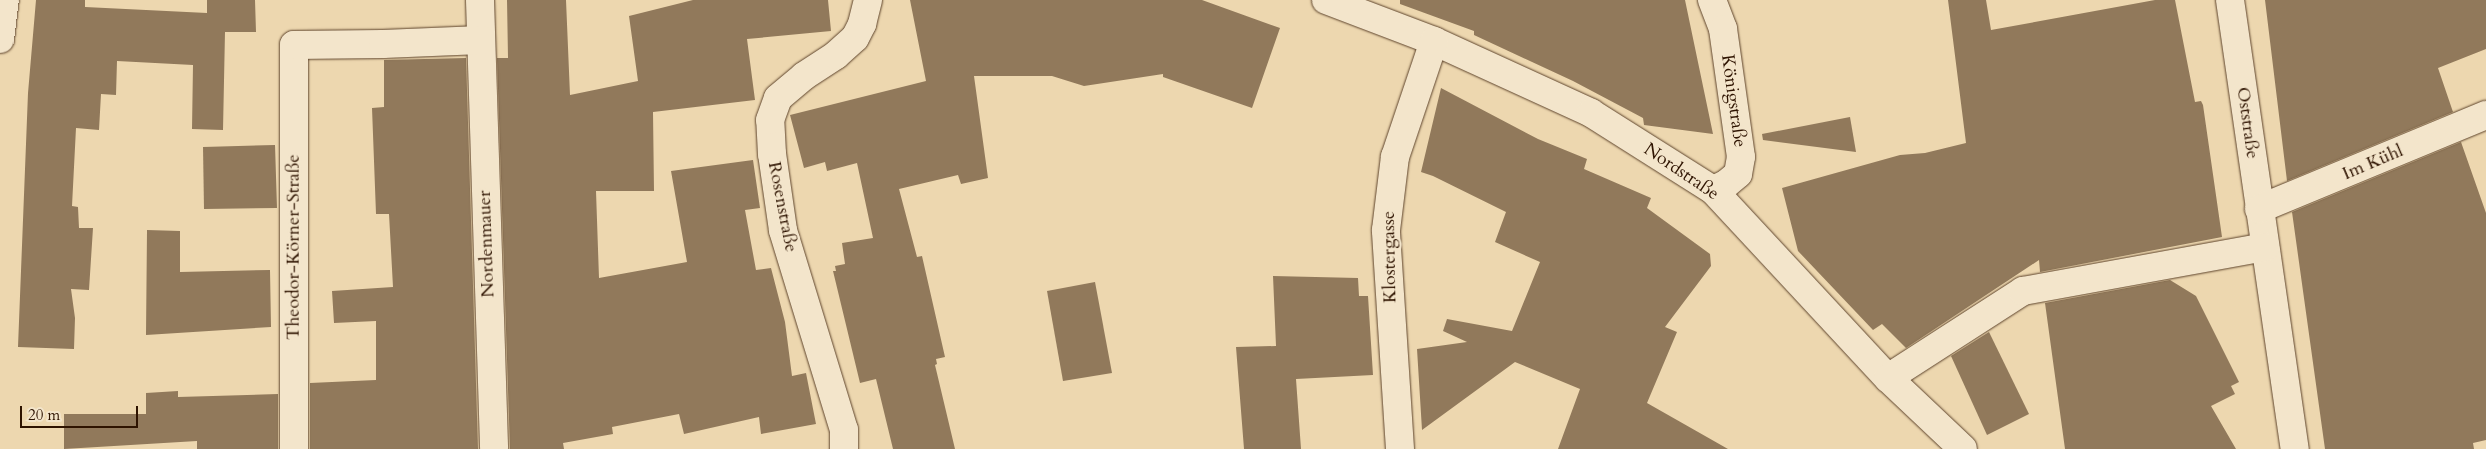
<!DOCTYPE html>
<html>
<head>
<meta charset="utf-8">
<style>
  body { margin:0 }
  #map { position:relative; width:2486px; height:449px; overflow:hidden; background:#edd7af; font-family:Cardo,serif }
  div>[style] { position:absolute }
  .building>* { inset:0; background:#91795b }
  .roads { filter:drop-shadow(0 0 1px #5e442c) drop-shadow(0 0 1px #5e442c) }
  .minor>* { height:28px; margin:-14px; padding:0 14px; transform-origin:14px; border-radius:14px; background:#f3e5cb }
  span { translate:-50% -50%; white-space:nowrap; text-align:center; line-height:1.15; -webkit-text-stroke:4.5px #f3e5cb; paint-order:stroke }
  .street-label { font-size:18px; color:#2e1300 }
  .scale { position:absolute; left:20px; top:406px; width:118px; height:22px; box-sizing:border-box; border:2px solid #2e1300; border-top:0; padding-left:6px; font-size:15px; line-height:18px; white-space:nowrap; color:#2e1300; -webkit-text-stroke:4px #f3e5cb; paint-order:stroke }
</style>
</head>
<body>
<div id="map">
  <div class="building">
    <div style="clip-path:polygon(36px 0,85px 0,85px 7px,207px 13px,207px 0,255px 0,256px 32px,225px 32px,223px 130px,192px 129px,193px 65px,117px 61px,116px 95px,101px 94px,99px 130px,76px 128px,72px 206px,78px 207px,79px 228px,93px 228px,89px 290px,71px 289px,75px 318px,74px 349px,18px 347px,28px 93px)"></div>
    <div style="clip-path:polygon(507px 0,566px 0,570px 95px,638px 81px,629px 16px,693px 0,828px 0,831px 31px,747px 39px,755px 100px,653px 112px,654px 191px,596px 191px,599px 278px,687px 262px,671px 171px,753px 160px,760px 208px,745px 210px,756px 270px,771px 268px,785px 322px,792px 376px,806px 373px,816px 424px,761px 434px,759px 417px,684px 434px,679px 414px,612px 427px,613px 434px,563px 443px,564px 449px,510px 449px,497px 58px,508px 58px)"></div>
    <div style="clip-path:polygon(910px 0,1202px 0,1280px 28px,1252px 108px,1163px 77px,1163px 74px,1084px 86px,1052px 76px,974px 76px,988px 178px,961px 184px,958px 175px,899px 189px,917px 257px,922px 256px,945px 357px,936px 359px,937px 364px,935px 365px,955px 449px,893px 449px,876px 379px,860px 383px,833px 271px,836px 271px,835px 266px,845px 264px,842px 243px,873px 238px,857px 163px,827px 171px,825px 162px,804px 168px,790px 115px,926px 81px)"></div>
    <div style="clip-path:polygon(1400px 0,1685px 0,1713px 134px,1644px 125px,1643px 118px,1573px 81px,1474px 35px,1474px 31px,1400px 4px)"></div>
    <div style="clip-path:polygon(1948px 0,1986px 0,1991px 30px,2155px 0,2175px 0,2195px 102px,2201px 101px,2203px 105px,2222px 237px,2040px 272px,2039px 260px,1906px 348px,1882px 324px,1873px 330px,1798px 251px,1782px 188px,1900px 155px,1925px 153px,1966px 143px)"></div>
    <div style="clip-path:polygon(2265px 0,2486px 0,2486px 49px,2438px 68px,2453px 112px,2287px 181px)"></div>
    <div style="clip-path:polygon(466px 58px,478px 449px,310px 449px,310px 383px,376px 380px,376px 321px,334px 323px,332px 291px,393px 287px,389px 214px,376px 214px,372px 108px,384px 107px,384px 60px)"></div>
    <div style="clip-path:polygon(1441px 88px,1538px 139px,1587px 159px,1584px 169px,1651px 198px,1647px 208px,1710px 254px,1711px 266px,1665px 327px,1677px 332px,1647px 403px,1728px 449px,1558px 449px,1580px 389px,1515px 362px,1422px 430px,1417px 349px,1467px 342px,1443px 331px,1447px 319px,1512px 331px,1540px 262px,1495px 242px,1506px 212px,1433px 176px,1421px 172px)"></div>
    <div style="clip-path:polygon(1850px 117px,1856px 152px,1763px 140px,1762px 134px)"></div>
    <div style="clip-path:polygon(2461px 142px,2486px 213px,2486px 440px,2473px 443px,2474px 449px,2325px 449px,2292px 212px)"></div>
    <div style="clip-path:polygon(275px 145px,277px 208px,204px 209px,203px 147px)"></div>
    <div style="clip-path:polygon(147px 230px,180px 231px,180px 272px,270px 270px,271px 327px,146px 335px)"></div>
    <div style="clip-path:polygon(1273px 276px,1358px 278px,1359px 296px,1368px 296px,1373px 375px,1296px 379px,1301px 449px,1244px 449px,1236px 347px,1276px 346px)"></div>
    <div style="clip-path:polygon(2170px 280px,2196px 296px,2239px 382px,2231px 386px,2235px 394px,2211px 406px,2236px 449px,2065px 449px,2045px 303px)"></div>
    <div style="clip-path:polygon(1095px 282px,1112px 373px,1063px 381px,1047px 291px)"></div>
    <div style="clip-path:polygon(1989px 332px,2029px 414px,1987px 435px,1951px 356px)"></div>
    <div style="clip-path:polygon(178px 391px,178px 397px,278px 394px,278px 449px,197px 449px,197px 441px,64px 449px,64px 414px,146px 414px,146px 393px)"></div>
  </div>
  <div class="roads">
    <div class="minor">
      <div style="left:480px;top:0;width:449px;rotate:88.2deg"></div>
      <div style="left:1326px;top:0;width:116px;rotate:20.8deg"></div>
      <div style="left:1434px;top:41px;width:173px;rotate:24.6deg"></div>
      <div style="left:1591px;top:113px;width:144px;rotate:32.3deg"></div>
      <div style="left:1713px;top:190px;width:257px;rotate:47.1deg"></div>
      <div style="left:1888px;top:378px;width:103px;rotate:43.4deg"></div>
      <div style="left:1712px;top:0;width:31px;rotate:69deg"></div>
      <div style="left:1723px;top:29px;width:129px;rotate:82deg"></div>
      <div style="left:1741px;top:157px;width:17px;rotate:100deg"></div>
      <div style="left:1738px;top:174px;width:16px;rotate:140deg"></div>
      <div style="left:1726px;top:184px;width:14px;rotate:155deg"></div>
      <div style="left:2230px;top:0;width:454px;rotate:81.8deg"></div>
      <div style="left:0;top:39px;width:39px;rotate:-83deg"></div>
      <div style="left:2259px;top:209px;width:246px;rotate:-22.5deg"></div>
      <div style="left:1888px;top:378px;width:161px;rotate:-32.8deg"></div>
      <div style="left:2023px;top:291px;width:246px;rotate:-10.3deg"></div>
      <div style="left:294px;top:449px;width:404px;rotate:-90deg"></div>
      <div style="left:294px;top:45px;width:89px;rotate:-0.6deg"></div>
      <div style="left:383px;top:44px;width:98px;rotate:-2.3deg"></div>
      <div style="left:844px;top:449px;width:19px;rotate:-90deg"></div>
      <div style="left:844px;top:430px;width:209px;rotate:-107deg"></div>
      <div style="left:783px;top:230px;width:77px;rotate:-98.2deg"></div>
      <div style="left:772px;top:154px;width:34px;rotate:-93deg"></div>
      <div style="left:770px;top:120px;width:23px;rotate:-70deg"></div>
      <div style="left:778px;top:98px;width:34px;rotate:-40deg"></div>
      <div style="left:804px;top:76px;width:38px;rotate:-33deg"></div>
      <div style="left:836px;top:55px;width:25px;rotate:-42deg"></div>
      <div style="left:855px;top:38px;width:16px;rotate:-63deg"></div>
      <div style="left:862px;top:24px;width:25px;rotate:-76deg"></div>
      <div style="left:1400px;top:449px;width:219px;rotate:-93.7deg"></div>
      <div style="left:1386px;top:230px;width:74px;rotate:-83deg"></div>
      <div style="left:1395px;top:157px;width:122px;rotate:-71.4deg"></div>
    </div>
  </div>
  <div class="street-label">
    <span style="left:1733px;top:101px;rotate:82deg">Königstraße</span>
    <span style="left:2247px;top:123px;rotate:82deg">Oststraße</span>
    <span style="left:2373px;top:163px;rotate:-23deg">Im Kühl</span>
    <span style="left:1681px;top:172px;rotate:34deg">Nordstraße</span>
    <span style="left:782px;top:207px;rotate:79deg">Rosenstraße</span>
    <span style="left:487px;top:244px;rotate:-92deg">Nordenmauer</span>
    <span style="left:294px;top:247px;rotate:-90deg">Theodor-Körner-Straße</span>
    <span style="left:1390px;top:257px;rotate:-91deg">Klostergasse</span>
  </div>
  <div class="scale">20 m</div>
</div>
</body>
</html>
